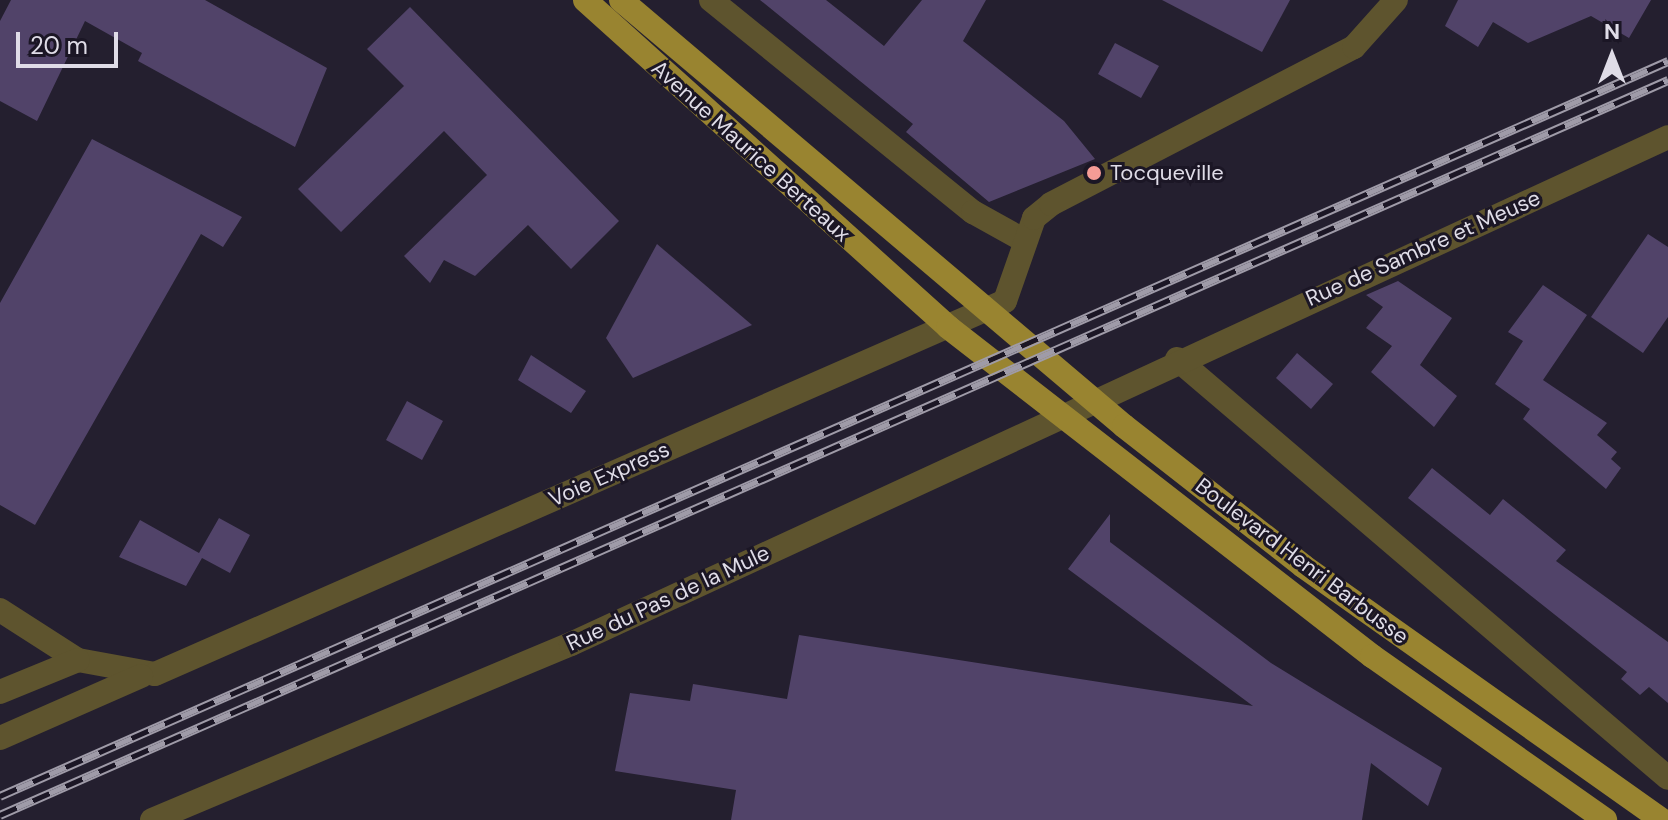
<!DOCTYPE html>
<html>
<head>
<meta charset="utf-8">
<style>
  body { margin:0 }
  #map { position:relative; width:1668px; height:820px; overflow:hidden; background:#241f2f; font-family:"DM Sans",sans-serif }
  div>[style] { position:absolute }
  .building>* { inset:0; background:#514369 }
  .street>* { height:24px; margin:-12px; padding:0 12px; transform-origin:12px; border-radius:12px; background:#5e542e }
  .primary>* { height:24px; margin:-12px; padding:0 12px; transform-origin:12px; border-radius:12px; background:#998430 }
  .rail>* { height:9px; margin-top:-4.5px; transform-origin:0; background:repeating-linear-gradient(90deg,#1b1625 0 18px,#9f9ba8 0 36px); box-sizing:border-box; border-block:2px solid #9f9ba8 }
  .dots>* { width:22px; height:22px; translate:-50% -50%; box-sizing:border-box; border:4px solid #1b1625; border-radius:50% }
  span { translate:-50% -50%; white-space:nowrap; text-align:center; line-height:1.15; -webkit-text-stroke:6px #1b1625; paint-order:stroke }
  .street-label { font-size:22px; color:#dfdce7 }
  .poi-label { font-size:22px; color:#dfdce7 }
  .left { translate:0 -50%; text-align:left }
  .north { position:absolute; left:1572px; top:16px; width:80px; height:80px; -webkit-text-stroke:6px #1b1625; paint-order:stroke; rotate:0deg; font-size:22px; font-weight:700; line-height:32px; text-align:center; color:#dfdce7 }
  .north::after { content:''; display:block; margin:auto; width:28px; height:36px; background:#dfdce7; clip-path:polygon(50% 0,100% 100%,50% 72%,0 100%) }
  .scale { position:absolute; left:16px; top:32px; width:102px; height:36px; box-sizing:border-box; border:4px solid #dfdce7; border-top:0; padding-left:10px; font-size:24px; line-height:28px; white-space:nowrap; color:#dfdce7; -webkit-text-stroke:6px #1b1625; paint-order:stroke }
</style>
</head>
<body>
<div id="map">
  <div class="building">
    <div style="clip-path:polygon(11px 0,205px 0,327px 68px,295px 147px,138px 61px,142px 53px,85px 21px,37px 121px,0 101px,0 21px)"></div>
    <div style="clip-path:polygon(760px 0,826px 0,884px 46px,922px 0,986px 0,963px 41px,1064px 121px,1095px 159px,989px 202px,906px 132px,913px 124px)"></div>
    <div style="clip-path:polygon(1162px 0,1290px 0,1262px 52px)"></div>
    <div style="clip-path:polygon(1458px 0,1651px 0,1629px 38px,1591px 16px,1528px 43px,1493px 22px,1478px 47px,1445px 26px)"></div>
    <div style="clip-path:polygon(410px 7px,619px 221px,571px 269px,528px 225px,475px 276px,444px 260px,430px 283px,404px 256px,487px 175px,444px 131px,341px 232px,298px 189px,404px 86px,367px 49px)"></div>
    <div style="clip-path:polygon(1115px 43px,1159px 66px,1141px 98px,1098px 74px)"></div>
    <div style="clip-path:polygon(92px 139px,242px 217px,223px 247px,201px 234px,35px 525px,0 505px,0 303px)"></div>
    <div style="clip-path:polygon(1648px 234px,1668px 247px,1668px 317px,1643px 353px,1591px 317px)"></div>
    <div style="clip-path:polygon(657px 244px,752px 325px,633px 378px,606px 338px)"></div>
    <div style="clip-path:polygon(1398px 281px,1452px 318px,1420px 365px,1457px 396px,1434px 427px,1371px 372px,1392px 346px,1366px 328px,1383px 307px,1366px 295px)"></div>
    <div style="clip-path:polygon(1543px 285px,1587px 315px,1543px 380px,1607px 423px,1597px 435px,1617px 452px,1611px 459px,1621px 468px,1606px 489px,1523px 419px,1530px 409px,1495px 384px,1523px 341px,1508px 332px)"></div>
    <div style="clip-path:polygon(1297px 353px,1333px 384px,1311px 409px,1276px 378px)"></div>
    <div style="clip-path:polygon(531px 355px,586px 391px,571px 413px,518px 380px)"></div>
    <div style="clip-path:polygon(407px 401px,443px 421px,422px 460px,386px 440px)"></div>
    <div style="clip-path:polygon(1432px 468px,1490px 515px,1503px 499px,1566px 550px,1556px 561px,1668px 642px,1668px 703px,1649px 687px,1640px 695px,1621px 679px,1627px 672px,1408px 498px)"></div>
    <div style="clip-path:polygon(1110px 514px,1110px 542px,1271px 663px,1442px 768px,1428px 806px,1371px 763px,1362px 820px,731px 820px,736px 790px,615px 771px,630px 693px,690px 701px,693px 684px,787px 699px,799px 635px,1253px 706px,1068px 569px)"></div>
    <div style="clip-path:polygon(219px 518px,250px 535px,230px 573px,202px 558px,186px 586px,119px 557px,140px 520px,199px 553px)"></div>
  </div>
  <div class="street">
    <div style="left:711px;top:0;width:337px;rotate:39deg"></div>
    <div style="left:973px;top:212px;width:60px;rotate:29.1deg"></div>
    <div style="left:1177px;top:359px;width:645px;rotate:40.48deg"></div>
    <div style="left:0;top:610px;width:93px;rotate:32.7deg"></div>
    <div style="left:78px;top:660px;width:78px;rotate:10.3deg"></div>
    <div style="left:155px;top:674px;width:928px;rotate:-23.69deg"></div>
    <div style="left:1005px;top:301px;width:88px;rotate:-70.7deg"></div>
    <div style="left:1034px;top:218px;width:22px;rotate:-39deg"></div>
    <div style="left:1051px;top:204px;width:341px;rotate:-27.4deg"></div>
    <div style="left:1354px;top:47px;width:63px;rotate:-48.2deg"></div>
    <div style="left:0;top:692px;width:84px;rotate:-22.3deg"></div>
    <div style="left:0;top:738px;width:154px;rotate:-23.7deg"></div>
    <div style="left:152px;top:820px;width:454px;rotate:-22.8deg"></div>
    <div style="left:571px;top:644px;width:1208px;rotate:-24.8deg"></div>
  </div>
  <div class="primary">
    <div style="left:585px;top:0;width:489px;rotate:42deg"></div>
    <div style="left:948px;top:327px;width:537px;rotate:37.81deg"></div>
    <div style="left:1372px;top:656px;width:285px;rotate:35.1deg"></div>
    <div style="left:621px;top:0;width:659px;rotate:40.26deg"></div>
    <div style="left:1124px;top:426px;width:227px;rotate:38deg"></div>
    <div style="left:1303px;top:566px;width:440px;rotate:35.3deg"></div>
  </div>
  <div class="rail">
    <div style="left:0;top:796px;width:1823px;rotate:-23.78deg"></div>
    <div style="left:0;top:815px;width:1823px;rotate:-23.78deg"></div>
  </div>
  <div class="dots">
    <div style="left:1094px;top:173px;background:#f59c96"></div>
  </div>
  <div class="street-label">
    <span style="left:751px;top:151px;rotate:42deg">Avenue Maurice Berteaux</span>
    <span style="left:1423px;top:248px;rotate:-24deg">Rue de Sambre et Meuse</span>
    <span style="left:609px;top:474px;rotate:-24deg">Voie Express</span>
    <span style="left:1302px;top:561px;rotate:37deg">Boulevard Henri Barbusse</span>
    <span style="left:668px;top:598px;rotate:-25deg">Rue du Pas de la Mule</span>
  </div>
  <div class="poi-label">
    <span class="left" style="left:1110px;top:173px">Tocqueville</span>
  </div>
  <div class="north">N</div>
  <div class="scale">20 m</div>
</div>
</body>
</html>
